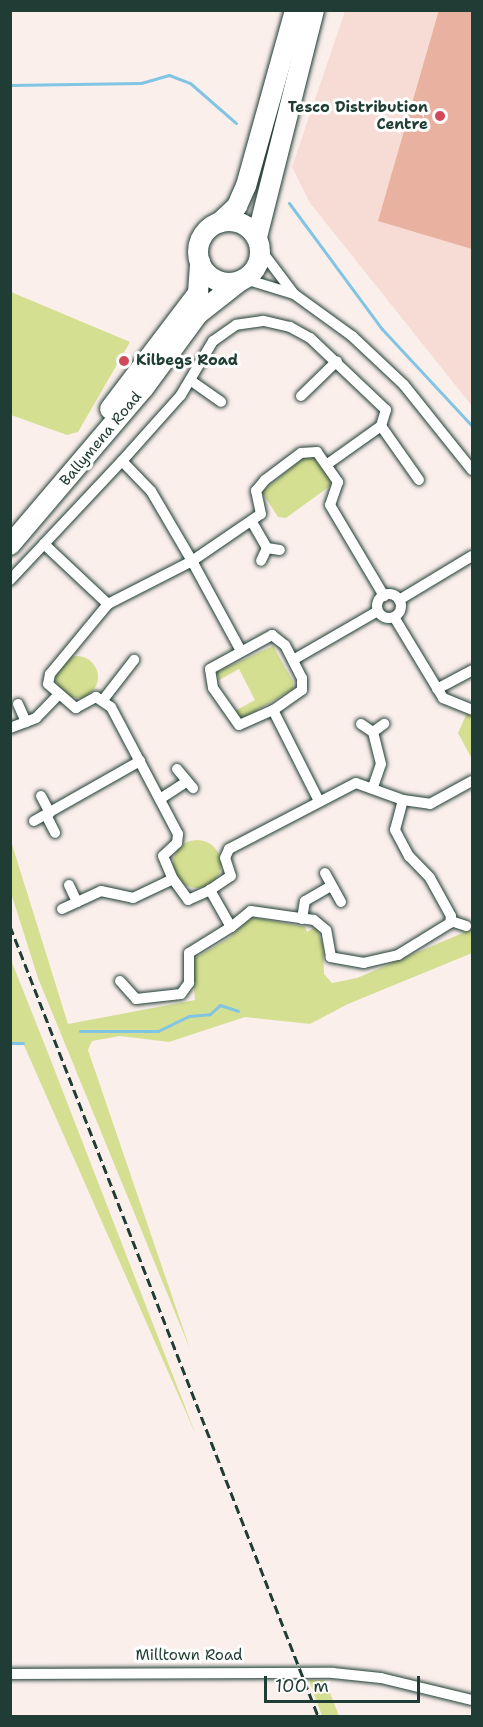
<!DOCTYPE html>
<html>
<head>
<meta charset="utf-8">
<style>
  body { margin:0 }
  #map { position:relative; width:483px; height:1727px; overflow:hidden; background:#fbefec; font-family:"Shantell Sans",sans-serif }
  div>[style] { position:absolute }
  .built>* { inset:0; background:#f6dcd5 }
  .green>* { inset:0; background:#d4df92 }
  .round { border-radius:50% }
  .stream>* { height:3px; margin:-1.5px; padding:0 1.5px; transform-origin:1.5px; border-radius:1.5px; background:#82c4e3 }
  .building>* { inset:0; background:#e9b19f }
  .roads { filter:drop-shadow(0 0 2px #1f3d34) drop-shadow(0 0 2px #1f3d34) }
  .street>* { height:10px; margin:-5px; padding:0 5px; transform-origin:5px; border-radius:5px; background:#fff }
  .street>.ring { margin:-5px; padding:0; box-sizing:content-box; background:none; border:10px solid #fff; border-radius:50% }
  .highway>* { height:20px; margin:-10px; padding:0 10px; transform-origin:10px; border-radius:10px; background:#fff }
  .highway>.ring { margin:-10px; padding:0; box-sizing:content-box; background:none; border:20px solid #fff; border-radius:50% }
  .rail>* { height:3px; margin-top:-1.5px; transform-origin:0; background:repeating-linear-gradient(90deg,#1f3d34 0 9px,transparent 0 13.5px) }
  .dots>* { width:16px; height:16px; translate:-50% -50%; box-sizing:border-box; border:3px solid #fff; border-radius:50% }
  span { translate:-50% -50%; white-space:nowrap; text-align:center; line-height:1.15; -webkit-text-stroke:6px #fff; paint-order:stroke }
  .poi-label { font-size:15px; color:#1f3d34; font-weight:700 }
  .right { translate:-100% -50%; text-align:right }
  .left { translate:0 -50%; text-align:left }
  .street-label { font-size:15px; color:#1f3d34 }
  .frame { position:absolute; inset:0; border:12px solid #1f3d34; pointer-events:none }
  .scale { position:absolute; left:264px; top:1676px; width:156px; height:27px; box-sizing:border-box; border:3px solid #1f3d34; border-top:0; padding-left:8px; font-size:18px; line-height:21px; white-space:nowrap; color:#1f3d34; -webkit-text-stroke:4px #fff; paint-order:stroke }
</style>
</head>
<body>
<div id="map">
  <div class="built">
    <div style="clip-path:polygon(345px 11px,472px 11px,472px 406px,310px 203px,292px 167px)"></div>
  </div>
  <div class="green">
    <div style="clip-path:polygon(11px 292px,130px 342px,78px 432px,67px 435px,11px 415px)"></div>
    <div style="clip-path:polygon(312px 456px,330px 479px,330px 486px,286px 518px,278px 517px,262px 492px,304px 457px)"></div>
    <div style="clip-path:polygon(273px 646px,293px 681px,293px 689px,240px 720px,235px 711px,255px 700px,239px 669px,219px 680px,217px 672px)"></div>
    <div class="round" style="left:56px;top:656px;width:42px;height:42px"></div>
    <div style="clip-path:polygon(467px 713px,472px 714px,472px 759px,458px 733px)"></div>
    <div style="clip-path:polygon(10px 838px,68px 1024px,195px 1000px,192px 960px,229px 938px,252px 917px,305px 927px,307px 932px,316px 927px,323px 945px,324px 974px,332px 983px,357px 978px,472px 929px,472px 953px,348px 1004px,310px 1024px,245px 1017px,169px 1042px,120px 1036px,92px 1041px,88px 1050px,190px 1349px,38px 978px,11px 893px)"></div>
    <div class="round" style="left:173px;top:840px;width:48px;height:48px"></div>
    <div style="clip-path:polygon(11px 960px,46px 1048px,196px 1435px,23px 1043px,11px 1043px)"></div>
    <div style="clip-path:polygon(309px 1680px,325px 1680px,339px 1716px,322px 1716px)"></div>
  </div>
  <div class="stream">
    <div style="left:10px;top:85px;width:131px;rotate:-0.9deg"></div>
    <div style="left:141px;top:83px;width:29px;rotate:-16deg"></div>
    <div style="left:169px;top:75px;width:22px;rotate:21deg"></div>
    <div style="left:190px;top:83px;width:61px;rotate:41deg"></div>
    <div style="left:289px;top:203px;width:157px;rotate:53.6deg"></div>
    <div style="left:382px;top:329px;width:132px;rotate:47.1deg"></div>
    <div style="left:80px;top:1031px;width:78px"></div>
    <div style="left:158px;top:1031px;width:34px;rotate:-26deg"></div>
    <div style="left:189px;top:1016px;width:21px;rotate:-5deg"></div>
    <div style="left:210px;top:1014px;width:13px;rotate:-42deg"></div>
    <div style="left:220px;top:1005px;width:19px;rotate:18deg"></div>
    <div style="left:10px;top:1043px;width:13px"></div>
  </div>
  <div class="building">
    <div style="clip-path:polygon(439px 10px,472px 10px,472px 249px,378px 221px)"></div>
  </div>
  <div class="roads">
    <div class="street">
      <div style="left:260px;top:249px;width:56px;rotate:52.9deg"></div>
      <div style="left:294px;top:294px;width:72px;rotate:35.9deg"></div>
      <div style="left:352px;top:336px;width:71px;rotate:43.3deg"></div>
      <div style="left:404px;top:385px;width:109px;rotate:51.3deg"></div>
      <div style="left:245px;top:279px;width:51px;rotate:17deg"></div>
      <div style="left:190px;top:380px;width:38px;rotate:35deg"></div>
      <div style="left:301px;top:396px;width:50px;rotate:-44.2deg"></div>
      <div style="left:381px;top:426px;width:66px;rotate:54.9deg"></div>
      <div style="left:329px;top:463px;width:64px;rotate:-35.4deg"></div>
      <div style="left:381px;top:426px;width:17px;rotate:-73deg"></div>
      <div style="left:386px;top:410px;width:105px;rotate:-136.5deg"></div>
      <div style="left:310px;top:338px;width:23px;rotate:-151deg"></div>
      <div style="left:290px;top:327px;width:28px;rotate:-167deg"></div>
      <div style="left:263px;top:321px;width:27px;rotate:172deg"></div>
      <div style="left:236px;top:325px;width:28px;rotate:145deg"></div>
      <div style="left:213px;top:341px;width:63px;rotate:120.7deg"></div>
      <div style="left:181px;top:395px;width:89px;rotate:131.8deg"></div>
      <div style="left:122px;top:461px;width:42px;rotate:46deg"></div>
      <div style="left:151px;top:491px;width:81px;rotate:59.6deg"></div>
      <div style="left:192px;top:561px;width:83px;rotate:-34.3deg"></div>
      <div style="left:261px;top:514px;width:24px;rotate:-102deg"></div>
      <div style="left:256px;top:491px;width:14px;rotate:-51deg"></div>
      <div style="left:265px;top:480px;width:45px;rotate:-36.9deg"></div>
      <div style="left:301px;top:453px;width:16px;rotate:-4deg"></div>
      <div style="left:317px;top:452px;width:37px;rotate:55deg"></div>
      <div style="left:338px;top:482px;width:24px;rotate:109deg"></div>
      <div style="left:330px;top:505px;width:106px;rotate:59.3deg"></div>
      <div style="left:252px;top:522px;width:30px;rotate:60deg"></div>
      <div style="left:267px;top:548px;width:14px;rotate:115deg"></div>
      <div style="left:44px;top:544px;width:114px;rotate:-46.8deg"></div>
      <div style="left:267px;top:548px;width:13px;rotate:9deg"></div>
      <div style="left:10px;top:580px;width:50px;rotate:-46.6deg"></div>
      <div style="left:44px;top:544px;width:88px;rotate:43.2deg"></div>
      <div style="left:108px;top:604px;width:91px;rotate:129.6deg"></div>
      <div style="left:50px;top:674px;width:10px;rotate:101deg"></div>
      <div style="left:48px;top:684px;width:37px;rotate:41deg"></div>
      <div style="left:76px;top:708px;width:23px;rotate:-29deg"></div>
      <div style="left:96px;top:697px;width:18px;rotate:34deg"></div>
      <div style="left:111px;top:707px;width:144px;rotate:62.2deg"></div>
      <div style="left:178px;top:834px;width:9px;rotate:96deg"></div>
      <div style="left:177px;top:843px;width:19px;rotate:137deg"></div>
      <div style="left:163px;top:856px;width:25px;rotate:67deg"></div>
      <div style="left:173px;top:879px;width:26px;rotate:54deg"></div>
      <div style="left:188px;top:900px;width:24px;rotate:-24deg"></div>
      <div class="ring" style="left:377px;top:594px;width:14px;height:14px"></div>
      <div style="left:399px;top:600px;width:85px;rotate:-31.1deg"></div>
      <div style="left:108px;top:604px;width:94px;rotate:-27.1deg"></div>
      <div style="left:192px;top:561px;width:100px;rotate:61.4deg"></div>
      <div style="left:394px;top:617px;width:95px;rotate:58.8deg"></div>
      <div style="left:443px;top:698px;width:31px;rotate:22deg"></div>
      <div style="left:272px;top:635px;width:16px;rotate:38deg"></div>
      <div style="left:285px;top:645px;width:37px;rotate:63deg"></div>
      <div style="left:302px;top:678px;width:12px;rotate:90deg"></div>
      <div style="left:302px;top:690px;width:35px;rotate:145deg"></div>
      <div style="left:273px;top:710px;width:37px;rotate:156deg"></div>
      <div style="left:239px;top:725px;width:45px;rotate:-125.1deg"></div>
      <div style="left:213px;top:688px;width:19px;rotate:-99deg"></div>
      <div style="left:210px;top:669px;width:71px;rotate:-28.7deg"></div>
      <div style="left:293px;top:660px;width:98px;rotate:-30deg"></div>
      <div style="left:437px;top:689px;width:40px;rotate:-28deg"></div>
      <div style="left:103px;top:700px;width:51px;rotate:-52.2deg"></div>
      <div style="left:18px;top:704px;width:20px;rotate:66deg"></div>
      <div style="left:273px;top:710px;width:102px;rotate:63.2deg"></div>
      <div style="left:361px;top:724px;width:14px;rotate:34deg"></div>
      <div style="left:10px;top:728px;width:28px;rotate:-21deg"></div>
      <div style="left:36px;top:718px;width:33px;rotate:-46deg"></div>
      <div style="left:177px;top:769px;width:25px;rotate:50deg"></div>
      <div style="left:356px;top:783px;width:50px;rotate:19.9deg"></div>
      <div style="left:403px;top:800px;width:31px;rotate:105deg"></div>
      <div style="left:395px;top:830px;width:30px;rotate:62deg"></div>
      <div style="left:409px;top:856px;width:30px;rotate:46deg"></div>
      <div style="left:430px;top:878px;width:43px;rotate:61.1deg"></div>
      <div style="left:451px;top:916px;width:7px;rotate:98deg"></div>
      <div style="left:450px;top:923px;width:61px;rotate:148.4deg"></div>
      <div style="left:398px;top:955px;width:35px;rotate:167deg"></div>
      <div style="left:364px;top:963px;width:34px;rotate:-170deg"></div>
      <div style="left:331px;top:957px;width:27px;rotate:-100deg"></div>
      <div style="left:326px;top:930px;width:16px;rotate:-140deg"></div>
      <div style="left:314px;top:920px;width:64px;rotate:-171.9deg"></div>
      <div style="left:251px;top:911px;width:26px;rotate:141deg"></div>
      <div style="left:231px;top:927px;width:43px;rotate:-119.6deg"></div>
      <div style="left:210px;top:890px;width:25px;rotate:-34deg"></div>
      <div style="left:231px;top:876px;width:19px;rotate:-108deg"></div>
      <div style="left:225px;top:858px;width:10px;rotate:-66deg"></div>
      <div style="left:229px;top:849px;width:143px;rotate:-27.5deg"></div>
      <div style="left:373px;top:787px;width:24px;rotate:-71deg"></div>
      <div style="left:381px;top:764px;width:33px;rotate:-104deg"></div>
      <div style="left:373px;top:732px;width:14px;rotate:-36deg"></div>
      <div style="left:41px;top:796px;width:19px;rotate:62deg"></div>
      <div style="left:160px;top:799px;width:30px;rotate:-33deg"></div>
      <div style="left:403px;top:800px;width:27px;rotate:8deg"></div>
      <div style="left:430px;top:804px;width:48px;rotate:-28.7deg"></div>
      <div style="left:46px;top:815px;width:20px;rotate:63deg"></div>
      <div style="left:34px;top:821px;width:122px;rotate:-29.5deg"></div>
      <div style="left:325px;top:873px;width:33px;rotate:61deg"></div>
      <div style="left:69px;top:885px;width:19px;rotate:65deg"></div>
      <div style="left:62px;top:909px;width:43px;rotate:-24.8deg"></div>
      <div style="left:101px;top:891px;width:33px;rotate:12deg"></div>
      <div style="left:133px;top:898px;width:44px;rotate:-25.4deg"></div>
      <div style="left:302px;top:919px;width:18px;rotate:-81deg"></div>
      <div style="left:305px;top:901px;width:30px;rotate:-30deg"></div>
      <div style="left:451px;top:921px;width:16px;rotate:18deg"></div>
      <div style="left:120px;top:981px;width:24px;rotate:48deg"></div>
      <div style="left:136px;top:999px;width:45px;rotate:-6.3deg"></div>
      <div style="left:181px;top:994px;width:14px;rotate:-54deg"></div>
      <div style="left:189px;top:983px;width:30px;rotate:-90deg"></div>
      <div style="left:189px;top:953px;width:49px;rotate:-31.8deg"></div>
      <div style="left:10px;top:1674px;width:323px;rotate:-0.2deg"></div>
      <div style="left:333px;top:1673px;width:48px;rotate:5.9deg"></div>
      <div style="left:381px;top:1678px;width:94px;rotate:13.6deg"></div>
    </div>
    <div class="highway">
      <div class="ring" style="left:198px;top:221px;width:42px;height:42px"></div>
      <div style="left:219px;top:223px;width:25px;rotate:-43deg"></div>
      <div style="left:237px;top:206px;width:22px;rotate:-66deg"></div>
      <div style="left:246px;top:186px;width:183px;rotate:-74.4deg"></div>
      <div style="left:257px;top:237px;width:234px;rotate:-75.9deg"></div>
      <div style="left:110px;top:409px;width:146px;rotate:-52.8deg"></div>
      <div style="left:198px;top:293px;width:31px;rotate:-86deg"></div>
      <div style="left:10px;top:545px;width:205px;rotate:-49.6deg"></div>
      <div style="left:143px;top:389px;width:93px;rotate:-53.7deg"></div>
      <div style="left:198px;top:314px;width:52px;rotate:-38deg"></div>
    </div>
  </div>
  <div class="rail">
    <div style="left:10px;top:926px;width:848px;rotate:68.7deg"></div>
  </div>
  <div class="dots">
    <div style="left:440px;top:116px;background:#d1495b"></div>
    <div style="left:124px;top:361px;background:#d1495b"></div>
  </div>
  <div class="poi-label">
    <span class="right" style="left:428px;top:116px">Tesco Distribution<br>Centre</span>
    <span class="left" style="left:136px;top:361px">Kilbegs Road</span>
  </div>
  <div class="street-label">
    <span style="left:101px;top:439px;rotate:-50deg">Ballymena Road</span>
    <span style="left:189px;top:1656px">Milltown Road</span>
  </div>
  <div class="frame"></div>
  <div class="scale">100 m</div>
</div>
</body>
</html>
